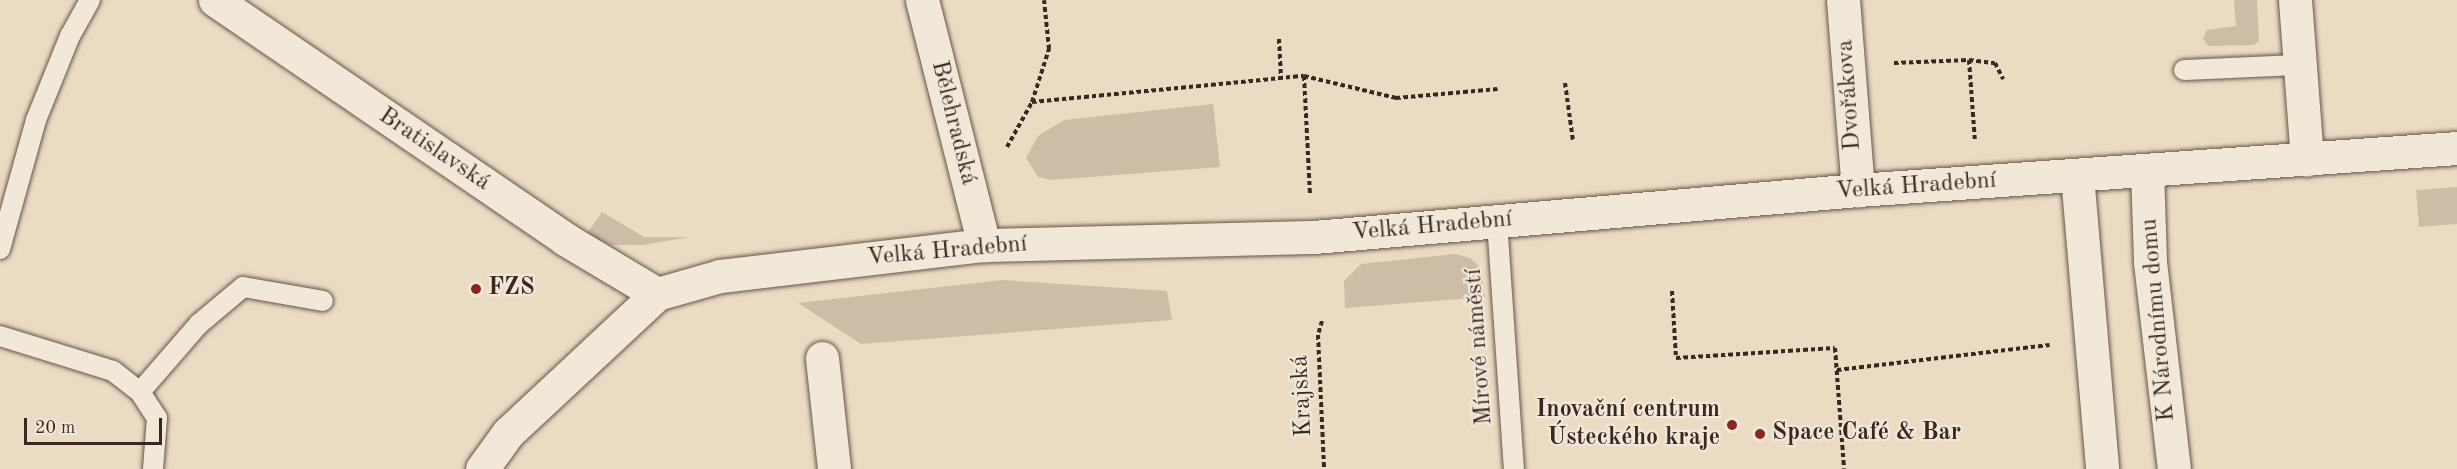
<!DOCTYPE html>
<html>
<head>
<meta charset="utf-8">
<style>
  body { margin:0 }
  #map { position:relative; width:2457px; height:469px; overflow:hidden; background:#eadcc3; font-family:"Old Standard TT",serif }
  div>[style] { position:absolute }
  .green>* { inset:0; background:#ccbda7 }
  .path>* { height:4px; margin-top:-2px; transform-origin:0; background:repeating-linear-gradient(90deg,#392821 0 4.5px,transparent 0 7.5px) }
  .roads { filter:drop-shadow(0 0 2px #65554a) drop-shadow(0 0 2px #65554a) }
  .service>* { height:20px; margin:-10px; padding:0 10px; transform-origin:10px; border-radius:10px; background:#f1e8d8 }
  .minor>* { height:33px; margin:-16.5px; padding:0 16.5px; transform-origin:16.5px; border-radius:16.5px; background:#f1e8d8 }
  .dots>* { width:16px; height:16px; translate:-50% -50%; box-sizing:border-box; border:3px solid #f1e8d8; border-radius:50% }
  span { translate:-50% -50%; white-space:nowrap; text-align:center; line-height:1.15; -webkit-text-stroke:4.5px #f1e8d8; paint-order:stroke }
  .street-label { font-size:24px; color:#392821 }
  .poi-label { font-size:24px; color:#392821; font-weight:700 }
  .left { translate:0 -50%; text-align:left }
  .right { translate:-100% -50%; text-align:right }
  .scale { position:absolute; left:24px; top:418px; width:138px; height:27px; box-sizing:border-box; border:3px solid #392821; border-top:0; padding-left:8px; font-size:18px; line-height:21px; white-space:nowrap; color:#392821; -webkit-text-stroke:4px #f1e8d8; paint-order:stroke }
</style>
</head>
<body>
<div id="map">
  <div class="green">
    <div style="clip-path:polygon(2234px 0,2257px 0,2259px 41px,2254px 45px,2208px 46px,2203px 38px,2207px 30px,2236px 26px)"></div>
    <div style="clip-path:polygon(1213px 104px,1220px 167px,1052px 180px,1038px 177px,1026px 158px,1038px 136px,1064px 120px)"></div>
    <div style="clip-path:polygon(2457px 187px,2457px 224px,2419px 227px,2416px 190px)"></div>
    <div style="clip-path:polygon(602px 212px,644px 237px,689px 237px,643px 245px,612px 245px,586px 235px)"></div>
    <div style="clip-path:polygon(1455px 254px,1470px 258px,1480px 267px,1485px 297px,1345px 308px,1344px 281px,1361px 264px)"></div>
    <div style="clip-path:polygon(1002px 280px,1167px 291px,1172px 320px,861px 344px,798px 303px)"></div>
  </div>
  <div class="path">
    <div style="left:1279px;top:39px;width:39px;rotate:87deg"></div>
    <div style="left:1969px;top:60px;width:26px;rotate:7deg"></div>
    <div style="left:1995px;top:63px;width:18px;rotate:63deg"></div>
    <div style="left:1894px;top:63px;width:75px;rotate:-2.3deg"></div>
    <div style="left:1969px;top:60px;width:81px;rotate:85.8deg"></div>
    <div style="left:1304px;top:76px;width:95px;rotate:13.4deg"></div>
    <div style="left:1396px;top:98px;width:102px;rotate:-5deg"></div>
    <div style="left:1565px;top:83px;width:59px;rotate:82.1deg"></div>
    <div style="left:1032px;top:102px;width:273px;rotate:-5.5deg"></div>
    <div style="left:1304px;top:76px;width:120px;rotate:87.1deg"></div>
    <div style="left:1007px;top:147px;width:51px;rotate:-60.9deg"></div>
    <div style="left:1032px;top:102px;width:56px;rotate:-72.2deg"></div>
    <div style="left:1049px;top:49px;width:49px;rotate:-95.8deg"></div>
    <div style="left:1672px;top:291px;width:67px;rotate:86.6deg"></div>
    <div style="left:1676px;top:358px;width:159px;rotate:-3.6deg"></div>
    <div style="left:1835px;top:348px;width:121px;rotate:85.7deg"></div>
    <div style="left:1322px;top:321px;width:15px;rotate:106deg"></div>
    <div style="left:1318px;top:335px;width:134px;rotate:87.4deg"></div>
    <div style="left:1837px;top:370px;width:214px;rotate:-6.7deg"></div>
  </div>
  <div class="roads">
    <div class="service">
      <div style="left:2184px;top:70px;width:114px;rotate:-2.5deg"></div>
      <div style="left:1497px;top:221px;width:249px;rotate:86.1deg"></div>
      <div style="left:0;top:249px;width:134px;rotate:-74.4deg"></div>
      <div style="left:36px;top:120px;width:91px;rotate:-68deg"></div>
      <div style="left:70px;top:36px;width:41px;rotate:-60.9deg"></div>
      <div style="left:0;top:336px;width:118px;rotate:17.2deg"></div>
      <div style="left:113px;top:371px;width:34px;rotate:38deg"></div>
      <div style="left:140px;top:392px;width:31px;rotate:57deg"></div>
      <div style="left:157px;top:418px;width:51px;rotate:94.5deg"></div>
      <div style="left:140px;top:392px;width:90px;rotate:-49.1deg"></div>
      <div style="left:199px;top:324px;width:57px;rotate:-40.1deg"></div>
      <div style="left:243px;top:287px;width:81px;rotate:9.9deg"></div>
    </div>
    <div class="minor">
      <div style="left:215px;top:0;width:424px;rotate:34.3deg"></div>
      <div style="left:565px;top:239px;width:107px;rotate:30.9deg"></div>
      <div style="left:922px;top:0;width:253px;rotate:75.8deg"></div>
      <div style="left:1843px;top:0;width:191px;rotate:85.5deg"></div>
      <div style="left:2295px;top:0;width:160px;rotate:85.7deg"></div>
      <div style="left:2147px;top:170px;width:92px;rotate:88.1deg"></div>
      <div style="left:2150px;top:262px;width:208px;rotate:83.4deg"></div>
      <div style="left:2077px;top:175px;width:295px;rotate:85.1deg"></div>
      <div style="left:822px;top:358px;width:112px;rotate:83.8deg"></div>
      <div style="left:482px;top:469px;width:44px;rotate:-54.2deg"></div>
      <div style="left:508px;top:433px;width:204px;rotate:-43deg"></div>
      <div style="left:657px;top:294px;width:66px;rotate:-15.9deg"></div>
      <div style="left:720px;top:276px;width:266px;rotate:-6.7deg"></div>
      <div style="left:984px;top:245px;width:330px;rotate:-1.4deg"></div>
      <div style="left:1314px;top:237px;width:546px;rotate:-4.94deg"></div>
      <div style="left:1858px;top:190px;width:600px;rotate:-4.01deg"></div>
    </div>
  </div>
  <div class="dots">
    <div style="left:476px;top:289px;background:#8f2418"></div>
    <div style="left:1732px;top:425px;background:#8f2418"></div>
    <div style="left:1760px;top:434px;background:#8f2418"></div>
  </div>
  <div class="street-label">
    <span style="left:1850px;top:95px;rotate:-94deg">Dvořákova</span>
    <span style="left:953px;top:123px;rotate:76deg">Bělehradská</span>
    <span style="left:434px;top:150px;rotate:34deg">Bratislavská</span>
    <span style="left:1916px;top:187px;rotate:-4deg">Velká Hradební</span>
    <span style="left:1432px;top:227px;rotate:-5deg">Velká Hradební</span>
    <span style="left:947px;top:252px;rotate:-5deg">Velká Hradební</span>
    <span style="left:2159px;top:320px;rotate:-95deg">K Národnímu domu</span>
    <span style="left:1480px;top:347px;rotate:-94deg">Mírové náměstí</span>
    <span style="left:1303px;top:396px;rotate:-93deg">Krajská</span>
  </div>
  <div class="poi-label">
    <span class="left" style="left:488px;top:289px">FZS</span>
    <span class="right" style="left:1720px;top:425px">Inovační centrum<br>Ústeckého kraje</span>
    <span class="left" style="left:1772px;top:434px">Space Café &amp; Bar</span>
  </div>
  <div class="scale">20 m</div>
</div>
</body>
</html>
